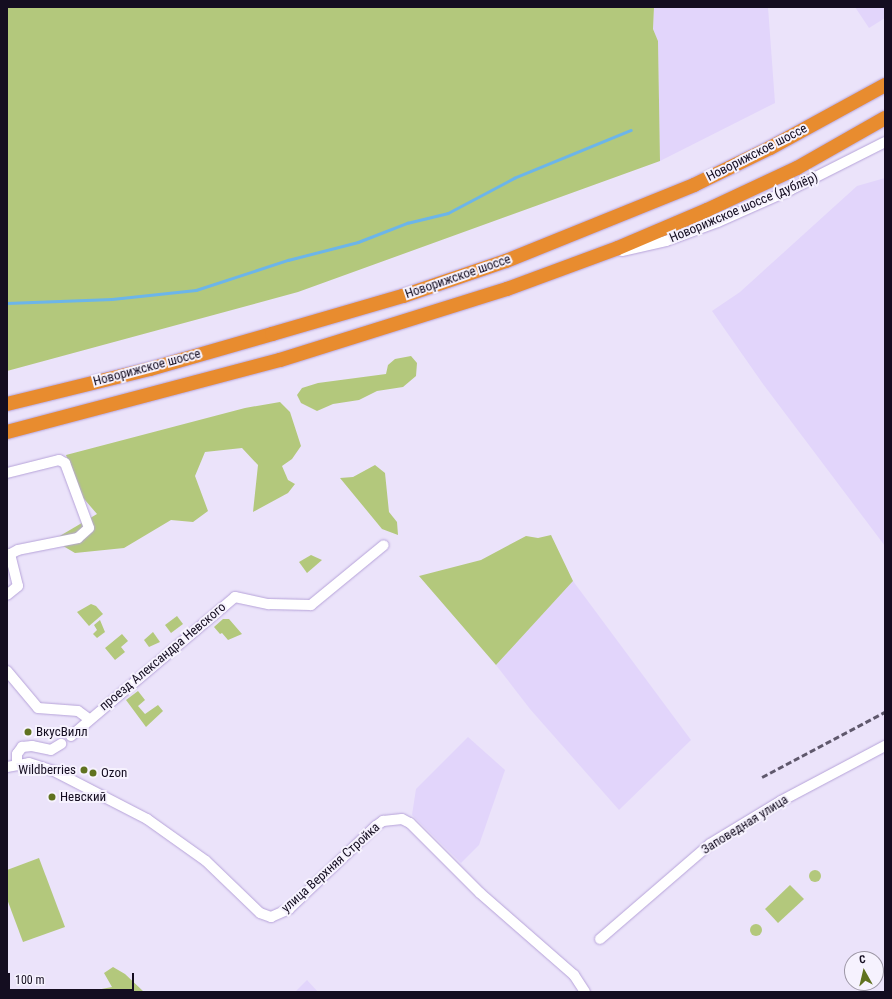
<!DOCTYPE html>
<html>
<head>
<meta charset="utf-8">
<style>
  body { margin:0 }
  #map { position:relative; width:892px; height:999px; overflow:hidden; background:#ebe3fa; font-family:"Roboto Condensed",sans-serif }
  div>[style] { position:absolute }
  .built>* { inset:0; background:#e2d5fb }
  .green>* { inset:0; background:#b3c87c }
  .round { border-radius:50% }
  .stream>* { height:2.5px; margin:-1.25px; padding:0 1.25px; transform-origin:1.25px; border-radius:1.25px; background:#6cb5e9 }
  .roads { filter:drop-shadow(0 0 1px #b6a3d9) drop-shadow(0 0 1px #b6a3d9) }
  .minor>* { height:10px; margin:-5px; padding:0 5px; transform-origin:5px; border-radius:5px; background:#fff }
  .highway>* { height:14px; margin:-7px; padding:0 7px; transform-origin:7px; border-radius:7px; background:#e88c2f }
  .rail>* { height:2.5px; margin-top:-1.25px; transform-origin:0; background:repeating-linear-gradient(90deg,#5f586c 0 6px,transparent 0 9px) }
  .dots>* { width:11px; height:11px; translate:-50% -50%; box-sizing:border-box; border:2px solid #f6f2fe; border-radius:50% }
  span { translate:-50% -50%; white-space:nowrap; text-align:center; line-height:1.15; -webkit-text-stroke:4px #f6f2fe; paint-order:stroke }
  .street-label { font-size:13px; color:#140d20 }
  .poi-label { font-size:13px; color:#140d20 }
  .left { translate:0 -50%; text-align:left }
  .right { translate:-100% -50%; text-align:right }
  .frame { position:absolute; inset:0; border:8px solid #140d20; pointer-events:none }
  .north { position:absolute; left:844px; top:951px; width:40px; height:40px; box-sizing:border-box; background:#f6f2fe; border:1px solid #9c96a5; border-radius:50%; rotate:352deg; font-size:11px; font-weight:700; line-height:16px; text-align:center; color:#140d20 }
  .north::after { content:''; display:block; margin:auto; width:14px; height:18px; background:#607220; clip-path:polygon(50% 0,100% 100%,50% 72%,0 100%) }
  .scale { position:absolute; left:8px; top:973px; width:126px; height:18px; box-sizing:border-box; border:2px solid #140d20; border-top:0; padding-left:5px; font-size:12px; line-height:14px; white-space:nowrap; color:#140d20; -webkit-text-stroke:3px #f6f2fe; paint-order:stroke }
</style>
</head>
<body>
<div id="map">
  <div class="built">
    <div style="clip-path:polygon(654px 7px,768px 7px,775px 103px,660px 161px,658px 41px,653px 29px)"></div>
    <div style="clip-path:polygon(855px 7px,885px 7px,885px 18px,869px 28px)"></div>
    <div style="clip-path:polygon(885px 178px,885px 546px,763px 384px,712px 311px,740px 292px,857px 186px)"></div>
    <div style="clip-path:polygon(573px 581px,691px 740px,619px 810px,530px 709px,496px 665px)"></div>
    <div style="clip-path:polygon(468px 737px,505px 770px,479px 845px,461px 863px,412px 815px,416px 789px)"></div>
    <div style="clip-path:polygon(307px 980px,318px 992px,295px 992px)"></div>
  </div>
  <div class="green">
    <div style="clip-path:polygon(7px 7px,654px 7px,653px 29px,658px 41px,660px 161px,298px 292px,7px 371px)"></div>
    <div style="clip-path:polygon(411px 356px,417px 363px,416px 376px,403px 387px,377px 391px,359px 400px,333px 404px,317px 411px,301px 403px,297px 395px,302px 388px,318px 383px,386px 374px,388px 365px,395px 359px)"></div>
    <div style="clip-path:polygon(280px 402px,290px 412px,301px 446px,292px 459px,282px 466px,288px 480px,295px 484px,288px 493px,253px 512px,258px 465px,242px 448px,205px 452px,195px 476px,208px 511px,193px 522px,171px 520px,124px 548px,75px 553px,53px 540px,97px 514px,79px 493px,66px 455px,245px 408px)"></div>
    <div style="clip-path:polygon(375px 465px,385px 473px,389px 512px,397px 522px,398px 535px,382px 529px,340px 478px,353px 477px)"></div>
    <div style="clip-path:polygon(551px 535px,573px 581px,496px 665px,419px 576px,481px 560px,526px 536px,538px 538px)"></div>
    <div style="clip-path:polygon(311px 555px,322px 560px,307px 573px,299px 562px)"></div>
    <div style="clip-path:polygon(91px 604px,96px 606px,103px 614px,89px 626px,77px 612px)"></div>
    <div style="clip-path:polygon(177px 616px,183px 624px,171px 633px,165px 625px)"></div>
    <div style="clip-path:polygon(223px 619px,229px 619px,242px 634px,228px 640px,222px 633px,220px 634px,214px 627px)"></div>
    <div style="clip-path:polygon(100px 620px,105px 632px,97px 638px,93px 634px,97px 630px,94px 625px)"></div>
    <div style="clip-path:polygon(153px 632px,160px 642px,149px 647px,144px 640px)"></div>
    <div style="clip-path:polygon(122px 634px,128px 641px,121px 647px,125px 652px,115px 660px,105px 648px)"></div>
    <div style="clip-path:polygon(138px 691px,145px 700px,138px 706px,145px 714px,158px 705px,163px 711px,146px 727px,126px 700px)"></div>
    <div style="clip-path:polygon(39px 858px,65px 927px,23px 942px,7px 899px,7px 870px)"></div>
    <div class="round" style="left:809px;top:870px;width:12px;height:12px"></div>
    <div style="clip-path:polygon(790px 885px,804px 899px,778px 923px,765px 909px)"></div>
    <div class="round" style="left:750px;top:924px;width:12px;height:12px"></div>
    <div style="clip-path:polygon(113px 967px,125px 974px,144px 992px,86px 992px,112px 987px,104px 973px)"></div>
  </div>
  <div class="stream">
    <div style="left:7px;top:303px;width:105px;rotate:-2.2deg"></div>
    <div style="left:112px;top:299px;width:84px;rotate:-6.1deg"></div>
    <div style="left:196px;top:290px;width:97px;rotate:-18.1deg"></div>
    <div style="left:288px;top:260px;width:72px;rotate:-14.4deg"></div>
    <div style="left:358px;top:242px;width:53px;rotate:-21.2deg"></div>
    <div style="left:407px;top:223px;width:42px;rotate:-13.7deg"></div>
    <div style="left:448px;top:213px;width:75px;rotate:-27.9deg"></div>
    <div style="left:514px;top:178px;width:126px;rotate:-22.3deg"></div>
  </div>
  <div class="roads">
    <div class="minor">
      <div style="left:622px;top:251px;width:45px;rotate:-12.8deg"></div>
      <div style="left:666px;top:241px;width:55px;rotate:-20.1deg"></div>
      <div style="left:718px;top:222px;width:79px;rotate:-24deg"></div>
      <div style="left:790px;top:190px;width:106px;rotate:-26.8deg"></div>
      <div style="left:7px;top:473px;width:54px;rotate:-14deg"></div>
      <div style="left:59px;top:460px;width:7px;rotate:27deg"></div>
      <div style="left:65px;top:463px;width:69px;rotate:69.7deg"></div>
      <div style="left:89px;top:528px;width:15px;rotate:138deg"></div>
      <div style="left:78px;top:538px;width:61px;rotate:168.7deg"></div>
      <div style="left:18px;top:550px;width:9px;rotate:153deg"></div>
      <div style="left:10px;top:554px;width:33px;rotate:76deg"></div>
      <div style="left:18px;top:586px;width:14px;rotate:141deg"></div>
      <div style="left:7px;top:671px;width:48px;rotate:50deg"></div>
      <div style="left:38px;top:708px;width:40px;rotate:4.3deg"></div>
      <div style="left:78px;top:711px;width:14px;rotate:36deg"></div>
      <div style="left:71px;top:736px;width:215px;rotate:-40.3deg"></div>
      <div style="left:235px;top:597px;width:35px;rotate:12deg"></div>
      <div style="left:269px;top:604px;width:42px;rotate:1.4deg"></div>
      <div style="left:311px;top:605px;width:94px;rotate:-39.4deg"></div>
      <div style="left:17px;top:764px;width:10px;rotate:-90deg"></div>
      <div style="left:17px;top:754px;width:9px;rotate:-54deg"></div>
      <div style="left:22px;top:747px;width:10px;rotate:-6deg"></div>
      <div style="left:32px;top:746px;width:19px;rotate:12deg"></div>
      <div style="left:51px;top:750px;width:12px;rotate:-31deg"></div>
      <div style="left:7px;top:767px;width:22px;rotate:-10deg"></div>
      <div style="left:29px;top:763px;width:26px;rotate:18deg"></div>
      <div style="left:54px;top:771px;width:105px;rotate:27.3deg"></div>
      <div style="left:147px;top:819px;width:72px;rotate:35.4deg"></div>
      <div style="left:206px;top:861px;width:75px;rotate:43.9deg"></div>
      <div style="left:260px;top:913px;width:12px;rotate:20deg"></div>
      <div style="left:271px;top:917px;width:20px;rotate:-24deg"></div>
      <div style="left:289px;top:909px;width:120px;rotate:-43.7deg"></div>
      <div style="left:376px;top:826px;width:9px;rotate:-36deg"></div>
      <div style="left:383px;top:821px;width:19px;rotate:-6deg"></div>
      <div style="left:402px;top:819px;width:9px;rotate:27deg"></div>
      <div style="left:410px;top:823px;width:99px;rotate:45deg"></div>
      <div style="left:480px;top:893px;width:125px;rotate:41.1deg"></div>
      <div style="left:574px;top:975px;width:20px;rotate:57deg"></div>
      <div style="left:600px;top:939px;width:145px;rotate:-40.8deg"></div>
      <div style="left:710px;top:844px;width:83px;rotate:-31.2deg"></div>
      <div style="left:781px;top:801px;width:118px;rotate:-27.9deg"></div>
    </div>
    <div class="highway">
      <div style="left:7px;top:404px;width:147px;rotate:-13.8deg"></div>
      <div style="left:150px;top:369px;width:127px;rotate:-16deg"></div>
      <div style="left:272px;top:334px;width:136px;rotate:-16.2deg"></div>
      <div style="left:403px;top:296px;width:109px;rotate:-18.8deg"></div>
      <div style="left:506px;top:261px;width:203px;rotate:-22deg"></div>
      <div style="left:694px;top:185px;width:85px;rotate:-26deg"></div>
      <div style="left:770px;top:148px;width:131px;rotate:-28.7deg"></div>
      <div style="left:7px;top:432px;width:282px;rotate:-14.8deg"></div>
      <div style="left:280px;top:360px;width:238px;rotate:-17.4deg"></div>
      <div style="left:507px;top:289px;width:118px;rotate:-20.3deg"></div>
      <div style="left:618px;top:248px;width:97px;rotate:-23.1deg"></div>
      <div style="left:707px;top:210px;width:99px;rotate:-25deg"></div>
      <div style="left:797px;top:168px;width:101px;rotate:-29.6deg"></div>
    </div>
  </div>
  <div class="rail">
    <div style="left:762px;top:777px;width:139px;rotate:-27.9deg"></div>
  </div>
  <div class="dots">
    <div style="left:28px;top:732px;background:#607220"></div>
    <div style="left:84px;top:770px;background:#607220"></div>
    <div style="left:93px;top:773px;background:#607220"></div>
    <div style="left:52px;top:797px;background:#607220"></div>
  </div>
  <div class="street-label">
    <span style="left:757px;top:153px;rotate:-27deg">Новорижское шоссе</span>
    <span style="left:744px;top:208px;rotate:-23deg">Новорижское шоссе (дублёр)</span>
    <span style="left:458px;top:277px;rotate:-19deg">Новорижское шоссе</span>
    <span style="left:147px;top:368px;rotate:-15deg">Новорижское шоссе</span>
    <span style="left:163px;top:657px;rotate:-40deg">проезд Александра Невского</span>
    <span style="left:745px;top:825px;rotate:-32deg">Заповедная улица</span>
    <span style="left:331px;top:868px;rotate:-42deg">улица Верхняя Стройка</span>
  </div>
  <div class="poi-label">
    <span class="left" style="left:36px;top:732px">ВкусВилл</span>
    <span class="right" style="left:76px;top:770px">Wildberries</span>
    <span class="left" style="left:101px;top:773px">Ozon</span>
    <span class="left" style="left:60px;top:797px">Невский</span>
  </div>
  <div class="frame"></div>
  <div class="north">С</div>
  <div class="scale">100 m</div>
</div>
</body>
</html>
